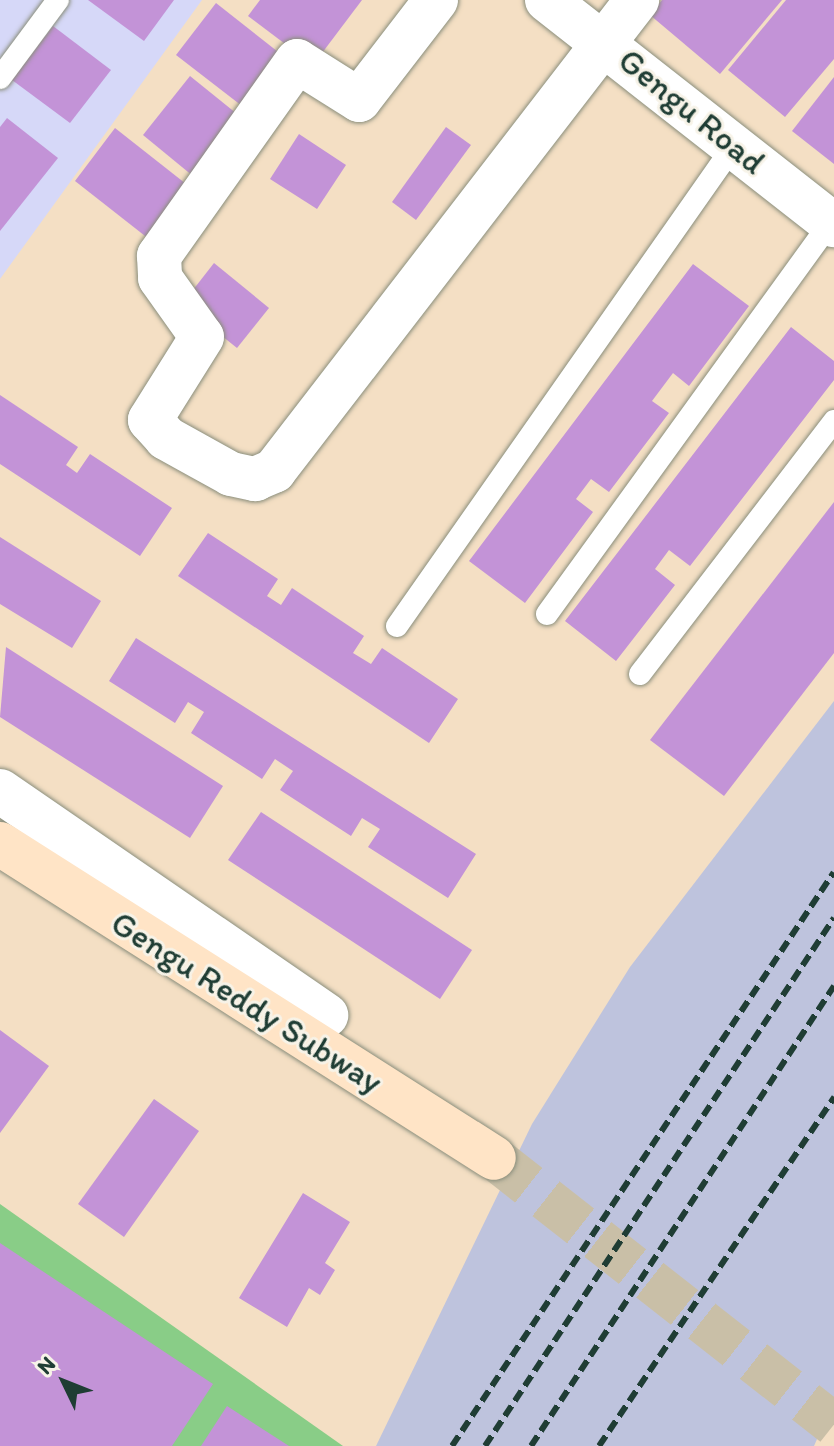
<!DOCTYPE html>
<html>
<head>
<meta charset="utf-8">
<style>
  body { margin:0 }
  #map { position:relative; width:834px; height:1446px; overflow:hidden; background:#f4dfc4; font-family:Itim,sans-serif }
  div>[style] { position:absolute }
  .built>* { inset:0; background:#d6d8f8 }
  .industrial>* { inset:0; background:#bec3dd }
  .green>* { inset:0; background:#89cd87 }
  .building>* { inset:0; background:#c393d7 }
  .secondary-tunnel>* { height:44px; margin-top:-22px; transform-origin:0; background:repeating-linear-gradient(90deg,#c9bfa7 0 44px,transparent 0 66px) }
  .roads { filter:drop-shadow(0 0 2px #8a8e7c) drop-shadow(0 0 2px #8a8e7c) }
  .service>* { height:22px; margin:-11px; padding:0 11px; transform-origin:11px; border-radius:11px; background:#fff }
  .minor>* { height:44px; margin:-22px; padding:0 22px; transform-origin:22px; border-radius:22px; background:#fff }
  .secondary>* { height:44px; margin:-22px; padding:0 22px; transform-origin:22px; border-radius:22px; background:#ffe4c6 }
  .rail>* { height:6px; margin-top:-3px; transform-origin:0; background:repeating-linear-gradient(90deg,#1f3d34 0 12px,transparent 0 18px) }
  span { translate:-50% -50%; white-space:nowrap; text-align:center; line-height:1.15; -webkit-text-stroke:6px #f7f3e8; paint-order:stroke }
  .street-label { font-size:34px; color:#1f3d34 }
  .north { position:absolute; left:24px; top:1342px; width:80px; height:80px; -webkit-text-stroke:6px #f7f3e8; paint-order:stroke; rotate:313deg; font-size:22px; font-weight:700; line-height:32px; text-align:center; color:#1f3d34 }
  .north::after { content:''; display:block; margin:auto; width:28px; height:36px; background:#1f3d34; clip-path:polygon(50% 0,100% 100%,50% 72%,0 100%) }
</style>
</head>
<body>
<div id="map">
  <div class="built">
    <div style="clip-path:polygon(0 0,202px 0,0 279px)"></div>
  </div>
  <div class="industrial">
    <div style="clip-path:polygon(834px 701px,834px 1400px,814px 1446px,376px 1446px,532px 1124px,630px 967px)"></div>
  </div>
  <div class="green">
    <div style="clip-path:polygon(0 1204px,343px 1446px,0 1446px)"></div>
  </div>
  <div class="building">
    <div style="clip-path:polygon(88px 0,174px 0,144px 41px)"></div>
    <div style="clip-path:polygon(260px 0,362px 0,313px 65px,248px 16px)"></div>
    <div style="clip-path:polygon(662px 0,782px 0,720px 74px,650px 15px)"></div>
    <div style="clip-path:polygon(786px 0,834px 0,834px 59px,785px 117px,728px 70px)"></div>
    <div style="clip-path:polygon(216px 3px,282px 55px,242px 106px,176px 55px)"></div>
    <div style="clip-path:polygon(53px 26px,111px 70px,70px 123px,12px 80px)"></div>
    <div style="clip-path:polygon(190px 76px,247px 122px,199px 181px,143px 135px)"></div>
    <div style="clip-path:polygon(834px 77px,834px 164px,792px 131px)"></div>
    <div style="clip-path:polygon(7px 118px,58px 158px,0 231px,0 127px)"></div>
    <div style="clip-path:polygon(446px 127px,471px 145px,416px 220px,392px 202px)"></div>
    <div style="clip-path:polygon(115px 128px,195px 191px,154px 243px,75px 181px)"></div>
    <div style="clip-path:polygon(299px 134px,346px 165px,317px 209px,270px 179px)"></div>
    <div style="clip-path:polygon(214px 263px,269px 308px,237px 348px,182px 304px)"></div>
    <div style="clip-path:polygon(693px 264px,749px 306px,689px 386px,673px 373px,652px 401px,669px 413px,609px 492px,591px 479px,576px 499px,593px 512px,525px 603px,469px 561px)"></div>
    <div style="clip-path:polygon(791px 327px,834px 361px,834px 380px,690px 566px,669px 550px,655px 569px,675px 585px,616px 661px,565px 621px)"></div>
    <div style="clip-path:polygon(0 395px,78px 447px,66px 465px,77px 473px,90px 454px,172px 508px,140px 556px,0 464px)"></div>
    <div style="clip-path:polygon(834px 502px,834px 653px,724px 796px,650px 740px)"></div>
    <div style="clip-path:polygon(208px 533px,278px 579px,267px 596px,281px 605px,292px 588px,364px 636px,353px 653px,371px 664px,382px 648px,458px 699px,429px 743px,178px 576px)"></div>
    <div style="clip-path:polygon(0 537px,101px 601px,72px 648px,0 604px)"></div>
    <div style="clip-path:polygon(136px 638px,476px 854px,448px 898px,368px 847px,380px 829px,362px 818px,351px 836px,280px 790px,293px 771px,275px 759px,262px 779px,191px 733px,204px 712px,188px 702px,175px 723px,109px 681px)"></div>
    <div style="clip-path:polygon(6px 647px,223px 786px,190px 838px,0 717px)"></div>
    <div style="clip-path:polygon(261px 812px,472px 950px,440px 999px,228px 860px)"></div>
    <div style="clip-path:polygon(0 1030px,49px 1066px,0 1133px)"></div>
    <div style="clip-path:polygon(154px 1099px,199px 1131px,124px 1237px,78px 1204px)"></div>
    <div style="clip-path:polygon(303px 1193px,350px 1222px,325px 1263px,335px 1270px,320px 1295px,309px 1288px,287px 1327px,239px 1298px)"></div>
    <div style="clip-path:polygon(0 1243px,213px 1384px,172px 1446px,0 1446px)"></div>
    <div style="clip-path:polygon(227px 1406px,289px 1446px,201px 1446px)"></div>
  </div>
  <div class="secondary-tunnel">
    <div style="left:494px;top:1158px;width:432px;rotate:38.1deg"></div>
  </div>
  <div class="roads">
    <div class="service">
      <div style="left:0;top:78px;width:97px;rotate:-53.4deg"></div>
      <div style="left:547px;top:614px;width:484px;rotate:-54.1deg"></div>
      <div style="left:397px;top:626px;width:589px;rotate:-54.96deg"></div>
      <div style="left:640px;top:674px;width:319px;rotate:-52.5deg"></div>
    </div>
    <div class="minor">
      <div style="left:436px;top:0;width:126px;rotate:127.6deg"></div>
      <div style="left:359px;top:100px;width:73px;rotate:-147.8deg"></div>
      <div style="left:297px;top:61px;width:239px;rotate:125.3deg"></div>
      <div style="left:159px;top:256px;width:22px;rotate:87deg"></div>
      <div style="left:160px;top:278px;width:72px;rotate:54.6deg"></div>
      <div style="left:202px;top:337px;width:98px;rotate:122.1deg"></div>
      <div style="left:150px;top:420px;width:24px;rotate:48deg"></div>
      <div style="left:166px;top:438px;width:74px;rotate:29deg"></div>
      <div style="left:231px;top:474px;width:25px;rotate:12deg"></div>
      <div style="left:255px;top:479px;width:21px;rotate:-23deg"></div>
      <div style="left:274px;top:471px;width:595px;rotate:-52.38deg"></div>
      <div style="left:547px;top:0;width:365px;rotate:38.1deg"></div>
      <div style="left:0;top:791px;width:396px;rotate:34.5deg"></div>
    </div>
    <div class="secondary">
      <div style="left:0;top:844px;width:585px;rotate:32.44deg"></div>
    </div>
  </div>
  <div class="rail">
    <div style="left:452px;top:1446px;width:689px;rotate:-56.36deg"></div>
    <div style="left:485px;top:1446px;width:633px;rotate:-56.54deg"></div>
    <div style="left:531px;top:1446px;width:551px;rotate:-56.63deg"></div>
    <div style="left:599px;top:1446px;width:421px;rotate:-56deg"></div>
  </div>
  <div class="street-label">
    <span style="left:692px;top:111px;rotate:39deg">Gengu Road</span>
    <span style="left:247px;top:1002px;rotate:32deg">Gengu Reddy Subway</span>
  </div>
  <div class="north">N</div>
</div>
</body>
</html>
